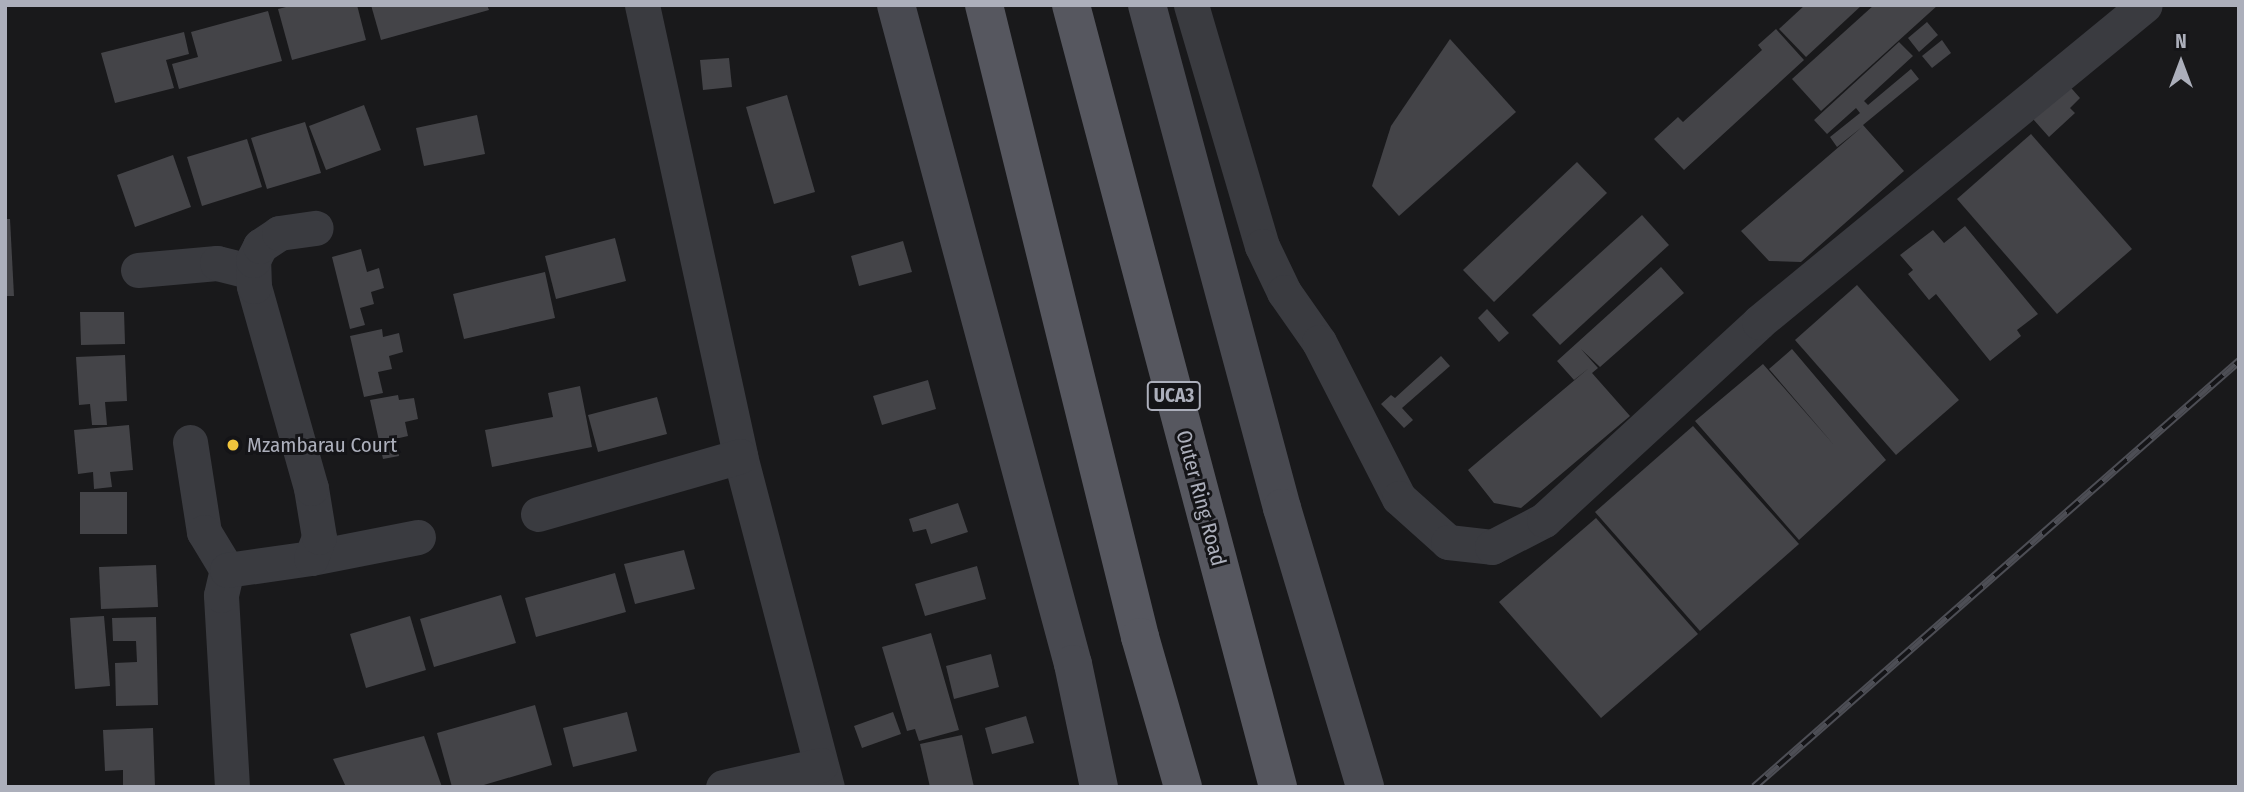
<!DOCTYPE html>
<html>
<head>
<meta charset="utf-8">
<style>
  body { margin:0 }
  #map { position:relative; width:2244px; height:792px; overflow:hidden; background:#19191b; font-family:"Fira Sans Condensed",sans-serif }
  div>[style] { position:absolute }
  .building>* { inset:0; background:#444448 }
  .minor>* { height:35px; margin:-17.5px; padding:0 17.5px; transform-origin:17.5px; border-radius:17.5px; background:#3a3b40 }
  .secondary>* { height:38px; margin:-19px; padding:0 19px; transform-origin:19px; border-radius:19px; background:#484950 }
  .primary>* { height:38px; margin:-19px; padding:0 19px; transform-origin:19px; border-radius:19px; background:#56575f }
  .rail>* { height:8px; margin-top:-4px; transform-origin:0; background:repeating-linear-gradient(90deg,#141417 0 16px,#4d4e55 0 32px); box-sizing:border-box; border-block:2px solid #4d4e55 }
  .dots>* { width:19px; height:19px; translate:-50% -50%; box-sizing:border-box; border:4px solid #141417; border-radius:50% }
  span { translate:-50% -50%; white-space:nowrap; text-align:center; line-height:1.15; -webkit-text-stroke:6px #141417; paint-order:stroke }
  .shield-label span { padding:2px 5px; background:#141417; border:2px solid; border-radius:5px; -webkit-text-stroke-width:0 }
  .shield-label { font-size:19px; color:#acafbb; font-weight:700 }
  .poi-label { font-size:21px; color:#acafbb }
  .left { translate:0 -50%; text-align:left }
  .street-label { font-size:21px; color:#acafbb }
  .frame { position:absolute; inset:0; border:7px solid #acafbb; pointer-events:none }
  .north { position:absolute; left:2146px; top:28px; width:70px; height:70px; -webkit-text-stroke:5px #141417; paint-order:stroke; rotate:0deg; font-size:19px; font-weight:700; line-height:28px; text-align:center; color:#acafbb }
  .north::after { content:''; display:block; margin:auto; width:24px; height:32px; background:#acafbb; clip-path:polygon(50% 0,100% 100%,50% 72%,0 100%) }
</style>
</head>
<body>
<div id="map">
  <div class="building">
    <div style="clip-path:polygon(294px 5px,357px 5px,366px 40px,292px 60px,278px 9px)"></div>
    <div style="clip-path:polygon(371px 5px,487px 5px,489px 10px,381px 40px)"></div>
    <div style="clip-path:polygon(1805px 5px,1862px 5px,1806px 57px,1779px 29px)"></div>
    <div style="clip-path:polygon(1874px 5px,1938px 5px,1821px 111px,1792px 79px)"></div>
    <div style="clip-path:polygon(268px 11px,282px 61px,179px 89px,172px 64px,198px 57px,191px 32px)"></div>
    <div style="clip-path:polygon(1927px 22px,1938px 35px,1919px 52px,1908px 38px)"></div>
    <div style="clip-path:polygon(1776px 29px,1804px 60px,1684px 170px,1654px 139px,1678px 117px,1683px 122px,1762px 50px,1758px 45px)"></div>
    <div style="clip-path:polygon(184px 32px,189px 54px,166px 60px,174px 88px,115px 103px,101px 53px)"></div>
    <div style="clip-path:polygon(1450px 39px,1516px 112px,1399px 216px,1372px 186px,1391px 126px)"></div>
    <div style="clip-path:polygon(1942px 40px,1951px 53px,1932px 68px,1922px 56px)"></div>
    <div style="clip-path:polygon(1899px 42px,1913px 56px,1864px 101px,1868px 105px,1911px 69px,1919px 79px,1863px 125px,1904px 171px,1801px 262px,1769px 261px,1741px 231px,1862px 127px,1837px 147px,1830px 137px,1860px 113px,1856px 108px,1827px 134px,1814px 120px)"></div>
    <div style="clip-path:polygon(729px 58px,732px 87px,703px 90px,700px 60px)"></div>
    <div style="clip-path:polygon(2065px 81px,2080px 98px,2070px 108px,2075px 113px,2049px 137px,2033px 119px)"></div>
    <div style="clip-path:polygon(787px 95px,815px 192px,774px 204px,746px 107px)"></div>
    <div style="clip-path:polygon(364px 105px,381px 150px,326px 170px,309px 126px)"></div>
    <div style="clip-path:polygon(477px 115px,485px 154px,424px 166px,416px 128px)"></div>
    <div style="clip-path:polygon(305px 122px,321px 173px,267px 189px,251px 138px)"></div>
    <div style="clip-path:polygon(2031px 134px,2132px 249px,2057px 314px,1957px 199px)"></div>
    <div style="clip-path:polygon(247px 139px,262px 187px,202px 206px,187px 157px)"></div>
    <div style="clip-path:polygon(173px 155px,191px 207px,135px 227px,117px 175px)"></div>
    <div style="clip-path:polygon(1577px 162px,1607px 193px,1494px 302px,1463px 270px)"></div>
    <div style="clip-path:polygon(1642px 215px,1669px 245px,1560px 345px,1532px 315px)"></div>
    <div style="clip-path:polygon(5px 219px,10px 219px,14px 296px,5px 296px)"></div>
    <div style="clip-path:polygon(1965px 226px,2038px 314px,2017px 330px,2021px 336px,1990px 361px,1936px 294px,1929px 300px,1908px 274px,1913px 270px,1900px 255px,1933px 230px,1944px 243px)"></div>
    <div style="clip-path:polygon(615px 238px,626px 281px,556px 299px,545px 256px)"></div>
    <div style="clip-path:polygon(903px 241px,912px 272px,859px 286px,851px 256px)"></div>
    <div style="clip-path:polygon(361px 249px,367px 272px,379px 268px,384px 288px,371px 292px,374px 304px,360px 308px,365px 325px,350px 329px,332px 257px)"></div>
    <div style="clip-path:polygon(1661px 267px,1684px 293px,1600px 367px,1581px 349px,1598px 368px,1592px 373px,1630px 416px,1521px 508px,1494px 503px,1468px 470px,1589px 368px,1574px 380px,1557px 361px)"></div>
    <div style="clip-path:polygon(545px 272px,555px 318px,464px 339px,453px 294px)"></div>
    <div style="clip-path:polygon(1857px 285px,1959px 400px,1896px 455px,1795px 340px)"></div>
    <div style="clip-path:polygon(1487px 309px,1509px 333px,1499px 342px,1478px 318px)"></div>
    <div style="clip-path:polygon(80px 312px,124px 312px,125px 344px,81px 345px)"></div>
    <div style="clip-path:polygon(382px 329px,383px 337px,399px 333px,403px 352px,389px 356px,392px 369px,378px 372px,383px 393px,364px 397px,350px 336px)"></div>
    <div style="clip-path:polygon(1792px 349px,1886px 460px,1799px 540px,1695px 421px,1763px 364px,1834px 445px,1769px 369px)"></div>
    <div style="clip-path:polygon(125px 355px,127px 401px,105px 402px,107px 425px,92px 425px,90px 404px,79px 405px,76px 357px)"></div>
    <div style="clip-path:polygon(1441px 356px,1450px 366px,1402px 408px,1413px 420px,1404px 428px,1381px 404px,1391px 395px,1395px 398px)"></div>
    <div style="clip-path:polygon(928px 380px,936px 409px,882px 425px,873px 396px)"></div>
    <div style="clip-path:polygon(580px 386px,592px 447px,492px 467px,485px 430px,553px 417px,548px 393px)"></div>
    <div style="clip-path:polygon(398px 395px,399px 400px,414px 398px,418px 419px,405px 422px,408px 436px,395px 439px,399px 456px,383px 459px,370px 400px)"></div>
    <div style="clip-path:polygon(657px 397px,667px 434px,598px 452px,588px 415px)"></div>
    <div style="clip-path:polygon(129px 425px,133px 470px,110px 472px,112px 487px,94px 489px,93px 472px,78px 474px,74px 430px)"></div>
    <div style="clip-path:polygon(1693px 426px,1799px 544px,1700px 631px,1595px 512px)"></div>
    <div style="clip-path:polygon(80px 492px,127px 492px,127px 534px,80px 534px)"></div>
    <div style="clip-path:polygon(958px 503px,968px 532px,931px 544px,926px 529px,913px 532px,909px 519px)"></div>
    <div style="clip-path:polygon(1596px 518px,1698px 634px,1601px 718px,1499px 602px)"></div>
    <div style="clip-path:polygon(684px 550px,695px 589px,635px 604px,624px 564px)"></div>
    <div style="clip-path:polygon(156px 565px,158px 607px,101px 609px,99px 567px)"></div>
    <div style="clip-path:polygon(977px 566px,986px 599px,925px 616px,915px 584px)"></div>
    <div style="clip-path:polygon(615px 573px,626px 612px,536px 637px,525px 598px)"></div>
    <div style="clip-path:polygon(501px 595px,516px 643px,434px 667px,420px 619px)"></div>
    <div style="clip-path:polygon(104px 616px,110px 686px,75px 689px,70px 618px)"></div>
    <div style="clip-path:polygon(410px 616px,426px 670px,366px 688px,350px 634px)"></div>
    <div style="clip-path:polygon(156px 617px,158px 705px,116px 706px,115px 663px,137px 662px,136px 641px,113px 641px,112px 618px)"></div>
    <div style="clip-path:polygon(931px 633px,959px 730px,919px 741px,915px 729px,907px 731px,882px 647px)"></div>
    <div style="clip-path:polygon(991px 654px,999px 687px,954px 699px,946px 666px)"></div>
    <div style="clip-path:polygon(535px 705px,552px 765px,477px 787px,452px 787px,437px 733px)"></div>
    <div style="clip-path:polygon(627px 712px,637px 751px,573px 767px,563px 728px)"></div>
    <div style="clip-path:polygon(893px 712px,901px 734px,862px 748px,854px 726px)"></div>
    <div style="clip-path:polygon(1026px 716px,1034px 743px,992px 754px,985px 728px)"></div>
    <div style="clip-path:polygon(153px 728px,155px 787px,123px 787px,123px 770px,105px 771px,103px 730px)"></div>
    <div style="clip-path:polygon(962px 735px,974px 787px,930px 787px,920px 744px)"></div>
    <div style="clip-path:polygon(424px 736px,442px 787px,346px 787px,333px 759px)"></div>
  </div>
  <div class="minor">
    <div style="left:642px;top:5px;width:462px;rotate:77.7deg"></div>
    <div style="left:740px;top:456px;width:342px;rotate:75.3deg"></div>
    <div style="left:1191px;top:5px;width:251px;rotate:73.6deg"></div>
    <div style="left:1262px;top:246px;width:51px;rotate:64.4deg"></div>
    <div style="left:1284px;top:292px;width:61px;rotate:55deg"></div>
    <div style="left:1319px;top:342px;width:175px;rotate:62.9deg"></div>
    <div style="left:1399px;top:498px;width:66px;rotate:41.9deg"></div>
    <div style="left:1448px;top:542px;width:44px;rotate:6.5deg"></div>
    <div style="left:1492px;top:547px;width:59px;rotate:-27.4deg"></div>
    <div style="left:1544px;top:520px;width:292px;rotate:-42.6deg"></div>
    <div style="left:1759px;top:322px;width:499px;rotate:-39.4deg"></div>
    <div style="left:138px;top:270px;width:79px;rotate:-5.1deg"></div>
    <div style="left:217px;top:263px;width:37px;rotate:14deg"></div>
    <div style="left:190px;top:442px;width:91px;rotate:81.2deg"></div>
    <div style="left:204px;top:532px;width:44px;rotate:58.8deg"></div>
    <div style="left:538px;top:514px;width:210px;rotate:-16deg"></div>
    <div style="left:311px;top:558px;width:109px;rotate:-11.1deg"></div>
    <div style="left:232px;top:787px;width:192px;rotate:-93.3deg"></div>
    <div style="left:221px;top:595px;width:26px;rotate:-77deg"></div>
    <div style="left:227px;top:570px;width:85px;rotate:-8.1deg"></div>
    <div style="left:311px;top:558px;width:22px;rotate:-69deg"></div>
    <div style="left:319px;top:537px;width:50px;rotate:-99.3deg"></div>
    <div style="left:311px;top:488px;width:210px;rotate:-105.8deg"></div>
    <div style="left:254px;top:286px;width:26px;rotate:-92deg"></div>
    <div style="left:253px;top:260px;width:16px;rotate:-63deg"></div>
    <div style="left:260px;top:246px;width:23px;rotate:-34deg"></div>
    <div style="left:279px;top:233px;width:37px;rotate:-8deg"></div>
    <div style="left:723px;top:787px;width:100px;rotate:-12.7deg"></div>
  </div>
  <div class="secondary">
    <div style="left:896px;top:5px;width:682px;rotate:74.97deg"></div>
    <div style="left:1073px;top:664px;width:126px;rotate:78.1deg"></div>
    <div style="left:1147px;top:5px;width:521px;rotate:74.98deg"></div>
    <div style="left:1282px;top:508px;width:291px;rotate:73.4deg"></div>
  </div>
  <div class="primary">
    <div style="left:984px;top:5px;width:651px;rotate:76.13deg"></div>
    <div style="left:1140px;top:637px;width:156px;rotate:74deg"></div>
    <div style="left:1071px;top:5px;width:809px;rotate:75.17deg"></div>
  </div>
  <div class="rail">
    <div style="left:1754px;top:787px;width:646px;rotate:-41.29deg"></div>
  </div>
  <div class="dots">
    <div style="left:233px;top:445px;background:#f1c53c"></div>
  </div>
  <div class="shield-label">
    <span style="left:1174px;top:396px">UCA3</span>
  </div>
  <div class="poi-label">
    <span class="left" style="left:247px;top:445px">Mzambarau Court</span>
  </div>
  <div class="street-label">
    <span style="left:1201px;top:498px;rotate:75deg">Outer Ring Road</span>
  </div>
  <div class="frame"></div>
  <div class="north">N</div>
</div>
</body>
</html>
